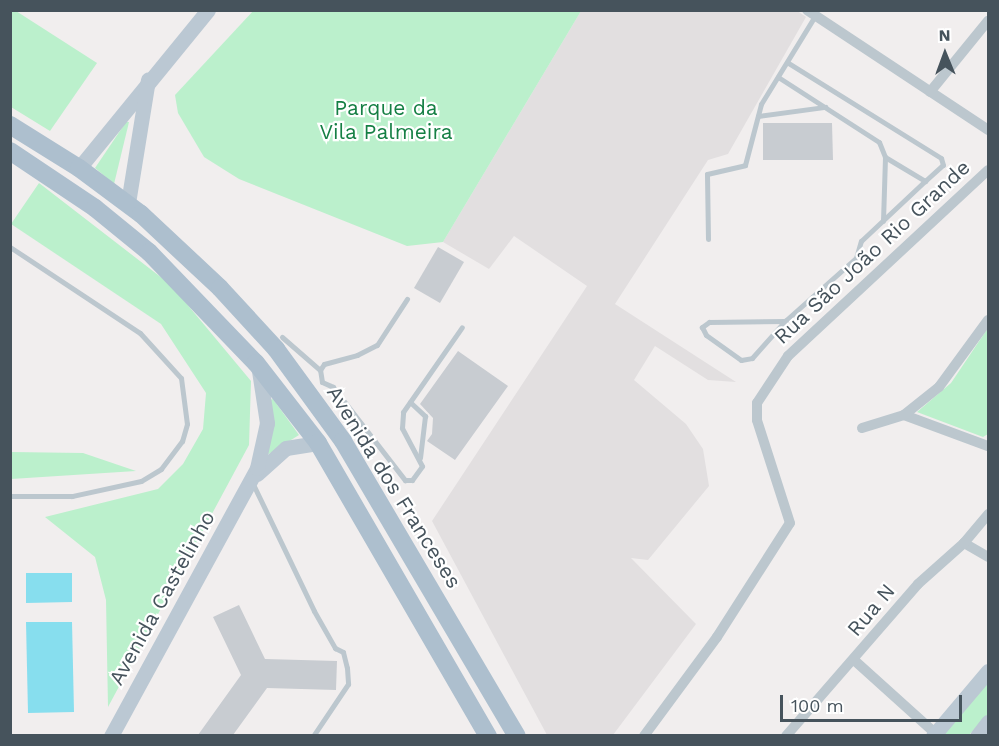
<!DOCTYPE html>
<html>
<head>
<meta charset="utf-8">
<style>
  body { margin:0 }
  #map { position:relative; width:999px; height:746px; overflow:hidden; background:#f1eeee; font-family:"Work Sans",sans-serif }
  div>[style] { position:absolute }
  .education>* { inset:0; background:#e2dfe0 }
  .green>* { inset:0; background:#bbf0cc }
  .water>* { inset:0; background:#87deee }
  .building>* { inset:0; background:#c8ccd1 }
  .lane>* { height:5px; margin:-2.5px; padding:0 2.5px; transform-origin:2.5px; border-radius:2.5px; background:#bcc7ce }
  .street>* { height:10px; margin:-5px; padding:0 5px; transform-origin:5px; border-radius:5px; background:#bcc7ce }
  .secondary>* { height:15px; margin:-7.5px; padding:0 7.5px; transform-origin:7.5px; border-radius:7.5px; background:#bbc8d3 }
  .primary>* { height:18px; margin:-9px; padding:0 9px; transform-origin:9px; border-radius:9px; background:#adbfce }
  span { translate:-50% -50%; white-space:nowrap; text-align:center; line-height:1.15; -webkit-text-stroke:4.5px #fff; paint-order:stroke }
  .park-label { font-size:21px; color:#157f44 }
  .street-label { font-size:21px; color:#46535c }
  .frame { position:absolute; inset:0; border:12px solid #46535c; pointer-events:none }
  .north { position:absolute; left:915px; top:24px; width:60px; height:60px; -webkit-text-stroke:4px #fff; paint-order:stroke; rotate:359deg; font-size:16px; font-weight:700; line-height:24px; text-align:center; color:#46535c }
  .north::after { content:''; display:block; margin:auto; width:21px; height:27px; background:#46535c; clip-path:polygon(50% 0,100% 100%,50% 72%,0 100%) }
  .scale { position:absolute; left:780px; top:695px; width:182px; height:27px; box-sizing:border-box; border:3px solid #46535c; border-top:0; padding-left:8px; font-size:18px; line-height:21px; white-space:nowrap; color:#46535c; -webkit-text-stroke:4px #fff; paint-order:stroke }
</style>
</head>
<body>
<div id="map">
  <div class="education">
    <div style="clip-path:polygon(796px 10px,806px 17px,728px 154px,708px 160px,615px 304px,736px 382px,708px 380px,655px 346px,634px 380px,686px 424px,703px 449px,709px 486px,648px 560px,631px 558px,696px 624px,613px 735px,547px 735px,432px 521px,587px 286px,514px 236px,489px 269px,443px 242px,581px 11px)"></div>
  </div>
  <div class="green">
    <div style="clip-path:polygon(11px 10px,16px 11px,97px 63px,50px 131px,11px 107px)"></div>
    <div style="clip-path:polygon(254px 10px,581px 10px,581px 11px,443px 242px,407px 246px,239px 179px,204px 157px,178px 113px,175px 95px)"></div>
    <div style="clip-path:polygon(126px 122px,129px 122px,114px 184px,95px 168px)"></div>
    <div style="clip-path:polygon(39px 183px,171px 285px,251px 381px,249px 445px,108px 707px,106px 600px,95px 557px,45px 517px,158px 489px,183px 464px,203px 429px,206px 393px,161px 324px,11px 224px)"></div>
    <div style="clip-path:polygon(988px 328px,988px 434px,983px 437px,917px 412px,951px 383px)"></div>
    <div style="clip-path:polygon(273px 399px,299px 435px,267px 455px,270px 400px)"></div>
    <div style="clip-path:polygon(11px 452px,83px 453px,136px 471px,11px 479px)"></div>
    <div style="clip-path:polygon(988px 681px,988px 714px,969px 735px,940px 736px)"></div>
  </div>
  <div class="water">
    <div style="clip-path:polygon(26px 573px,72px 573px,72px 602px,26px 603px)"></div>
    <div style="clip-path:polygon(26px 622px,72px 622px,74px 712px,28px 713px)"></div>
  </div>
  <div class="building">
    <div style="clip-path:polygon(763px 123px,832px 123px,833px 160px,763px 160px)"></div>
    <div style="clip-path:polygon(438px 247px,464px 262px,440px 303px,414px 288px)"></div>
    <div style="clip-path:polygon(458px 351px,508px 386px,455px 460px,427px 441px,432px 434px,433px 418px,420px 404px)"></div>
    <div style="clip-path:polygon(239px 605px,265px 659px,337px 661px,336px 690px,267px 688px,233px 735px,198px 735px,241px 675px,213px 617px)"></div>
  </div>
  <div class="lane">
    <div style="left:778px;top:77px;width:120px;rotate:32.8deg"></div>
    <div style="left:879px;top:142px;width:16px;rotate:68deg"></div>
    <div style="left:885px;top:157px;width:47px;rotate:31deg"></div>
    <div style="left:925px;top:181px;width:24px;rotate:-42deg"></div>
    <div style="left:943px;top:165px;width:7px;rotate:-106deg"></div>
    <div style="left:941px;top:158px;width:181px;rotate:-148.1deg"></div>
    <div style="left:758px;top:116px;width:68px;rotate:-7.7deg"></div>
    <div style="left:883px;top:221px;width:64px;rotate:-88.2deg"></div>
    <div style="left:708px;top:239px;width:65px;rotate:-90.9deg"></div>
    <div style="left:707px;top:174px;width:39px;rotate:-13deg"></div>
    <div style="left:745px;top:165px;width:63px;rotate:-75.3deg"></div>
    <div style="left:761px;top:104px;width:103px;rotate:-58.5deg"></div>
    <div style="left:10px;top:247px;width:156px;rotate:33.5deg"></div>
    <div style="left:140px;top:333px;width:61px;rotate:47.7deg"></div>
    <div style="left:181px;top:378px;width:46px;rotate:82.6deg"></div>
    <div style="left:187px;top:424px;width:18px;rotate:106deg"></div>
    <div style="left:182px;top:441px;width:35px;rotate:127deg"></div>
    <div style="left:161px;top:469px;width:23px;rotate:149deg"></div>
    <div style="left:141px;top:481px;width:71px;rotate:167.7deg"></div>
    <div style="left:72px;top:496px;width:62px;rotate:180deg"></div>
    <div style="left:785px;top:321px;width:76px;rotate:179.2deg"></div>
    <div style="left:709px;top:322px;width:9px;rotate:144deg"></div>
    <div style="left:702px;top:327px;width:9px;rotate:63deg"></div>
    <div style="left:706px;top:335px;width:43px;rotate:35.5deg"></div>
    <div style="left:741px;top:360px;width:11px;rotate:-10deg"></div>
    <div style="left:752px;top:358px;width:50px;rotate:-48.3deg"></div>
    <div style="left:785px;top:321px;width:95px;rotate:-41.6deg"></div>
    <div style="left:856px;top:258px;width:18px;rotate:-74deg"></div>
    <div style="left:861px;top:241px;width:88px;rotate:-43.2deg"></div>
    <div style="left:282px;top:337px;width:50px;rotate:41deg"></div>
    <div style="left:322px;top:382px;width:12px;rotate:24deg"></div>
    <div style="left:333px;top:387px;width:118px;rotate:52.3deg"></div>
    <div style="left:405px;top:480px;width:7px"></div>
    <div style="left:412px;top:480px;width:17px;rotate:-54deg"></div>
    <div style="left:422px;top:466px;width:43px;rotate:-117.8deg"></div>
    <div style="left:402px;top:428px;width:16px;rotate:-86deg"></div>
    <div style="left:403px;top:412px;width:103px;rotate:-55.2deg"></div>
    <div style="left:322px;top:382px;width:12px;rotate:-99deg"></div>
    <div style="left:320px;top:370px;width:7px;rotate:-56deg"></div>
    <div style="left:324px;top:364px;width:34px;rotate:-15deg"></div>
    <div style="left:357px;top:355px;width:22px;rotate:-27deg"></div>
    <div style="left:377px;top:345px;width:55px;rotate:-56.9deg"></div>
    <div style="left:410px;top:402px;width:21px;rotate:43deg"></div>
    <div style="left:425px;top:416px;width:42px;rotate:96.8deg"></div>
    <div style="left:252px;top:482px;width:143px;rotate:64.3deg"></div>
    <div style="left:314px;top:611px;width:43px;rotate:60.4deg"></div>
    <div style="left:335px;top:648px;width:9px;rotate:27deg"></div>
    <div style="left:343px;top:652px;width:16px;rotate:76deg"></div>
    <div style="left:347px;top:668px;width:16px;rotate:86deg"></div>
    <div style="left:348px;top:684px;width:63px;rotate:123.9deg"></div>
  </div>
  <div class="street">
    <div style="left:807px;top:10px;width:217px;rotate:33.5deg"></div>
    <div style="left:930px;top:92px;width:92px;rotate:-50.8deg"></div>
    <div style="left:904px;top:415px;width:90px;rotate:20.3deg"></div>
    <div style="left:862px;top:428px;width:44px;rotate:-17.2deg"></div>
    <div style="left:904px;top:415px;width:45px;rotate:-38.7deg"></div>
    <div style="left:939px;top:387px;width:83px;rotate:-53.8deg"></div>
    <div style="left:964px;top:543px;width:28px;rotate:30deg"></div>
    <div style="left:854px;top:660px;width:109px;rotate:42deg"></div>
    <div style="left:644px;top:736px;width:123px;rotate:-53.6deg"></div>
    <div style="left:717px;top:637px;width:135px;rotate:-57.4deg"></div>
    <div style="left:790px;top:523px;width:108px;rotate:-107.8deg"></div>
    <div style="left:757px;top:420px;width:17px;rotate:-90deg"></div>
    <div style="left:757px;top:403px;width:56px;rotate:-56.6deg"></div>
    <div style="left:788px;top:356px;width:273px;rotate:-42.9deg"></div>
    <div style="left:786px;top:736px;width:201px;rotate:-49deg"></div>
    <div style="left:918px;top:584px;width:62px;rotate:-41.7deg"></div>
    <div style="left:964px;top:543px;width:38px;rotate:-50deg"></div>
  </div>
  <div class="secondary">
    <div style="left:79px;top:168px;width:204px;rotate:-50.8deg"></div>
    <div style="left:128px;top:203px;width:125px;rotate:-80.8deg"></div>
    <div style="left:257px;top:474px;width:39px;rotate:-42deg"></div>
    <div style="left:286px;top:448px;width:32px;rotate:-9deg"></div>
    <div style="left:111px;top:736px;width:305px;rotate:-61.4deg"></div>
    <div style="left:257px;top:468px;width:46px;rotate:-77.5deg"></div>
    <div style="left:267px;top:423px;width:53px;rotate:-98.7deg"></div>
    <div style="left:933px;top:736px;width:85px;rotate:-49.8deg"></div>
    <div style="left:977px;top:736px;width:18px;rotate:-52deg"></div>
  </div>
  <div class="primary">
    <div style="left:10px;top:125px;width:81px;rotate:31.9deg"></div>
    <div style="left:79px;top:168px;width:77px;rotate:36.6deg"></div>
    <div style="left:141px;top:214px;width:108px;rotate:43.1deg"></div>
    <div style="left:220px;top:288px;width:83px;rotate:47.4deg"></div>
    <div style="left:276px;top:349px;width:114px;rotate:53.9deg"></div>
    <div style="left:343px;top:441px;width:342px;rotate:59.5deg"></div>
    <div style="left:10px;top:151px;width:102px;rotate:33.8deg"></div>
    <div style="left:95px;top:208px;width:70px;rotate:39.2deg"></div>
    <div style="left:149px;top:252px;width:154px;rotate:46.1deg"></div>
    <div style="left:256px;top:363px;width:101px;rotate:52.2deg"></div>
    <div style="left:318px;top:443px;width:339px;rotate:59.9deg"></div>
  </div>
  <div class="park-label">
    <span style="left:386px;top:120px">Parque da<br>Vila Palmeira</span>
  </div>
  <div class="street-label">
    <span style="left:872px;top:252px;rotate:-43deg">Rua São João Rio Grande</span>
    <span style="left:394px;top:487px;rotate:58deg">Avenida dos Franceses</span>
    <span style="left:162px;top:598px;rotate:-61deg">Avenida Castelinho</span>
    <span style="left:871px;top:610px;rotate:-50deg">Rua N</span>
  </div>
  <div class="frame"></div>
  <div class="north">N</div>
  <div class="scale">100 m</div>
</div>
</body>
</html>
